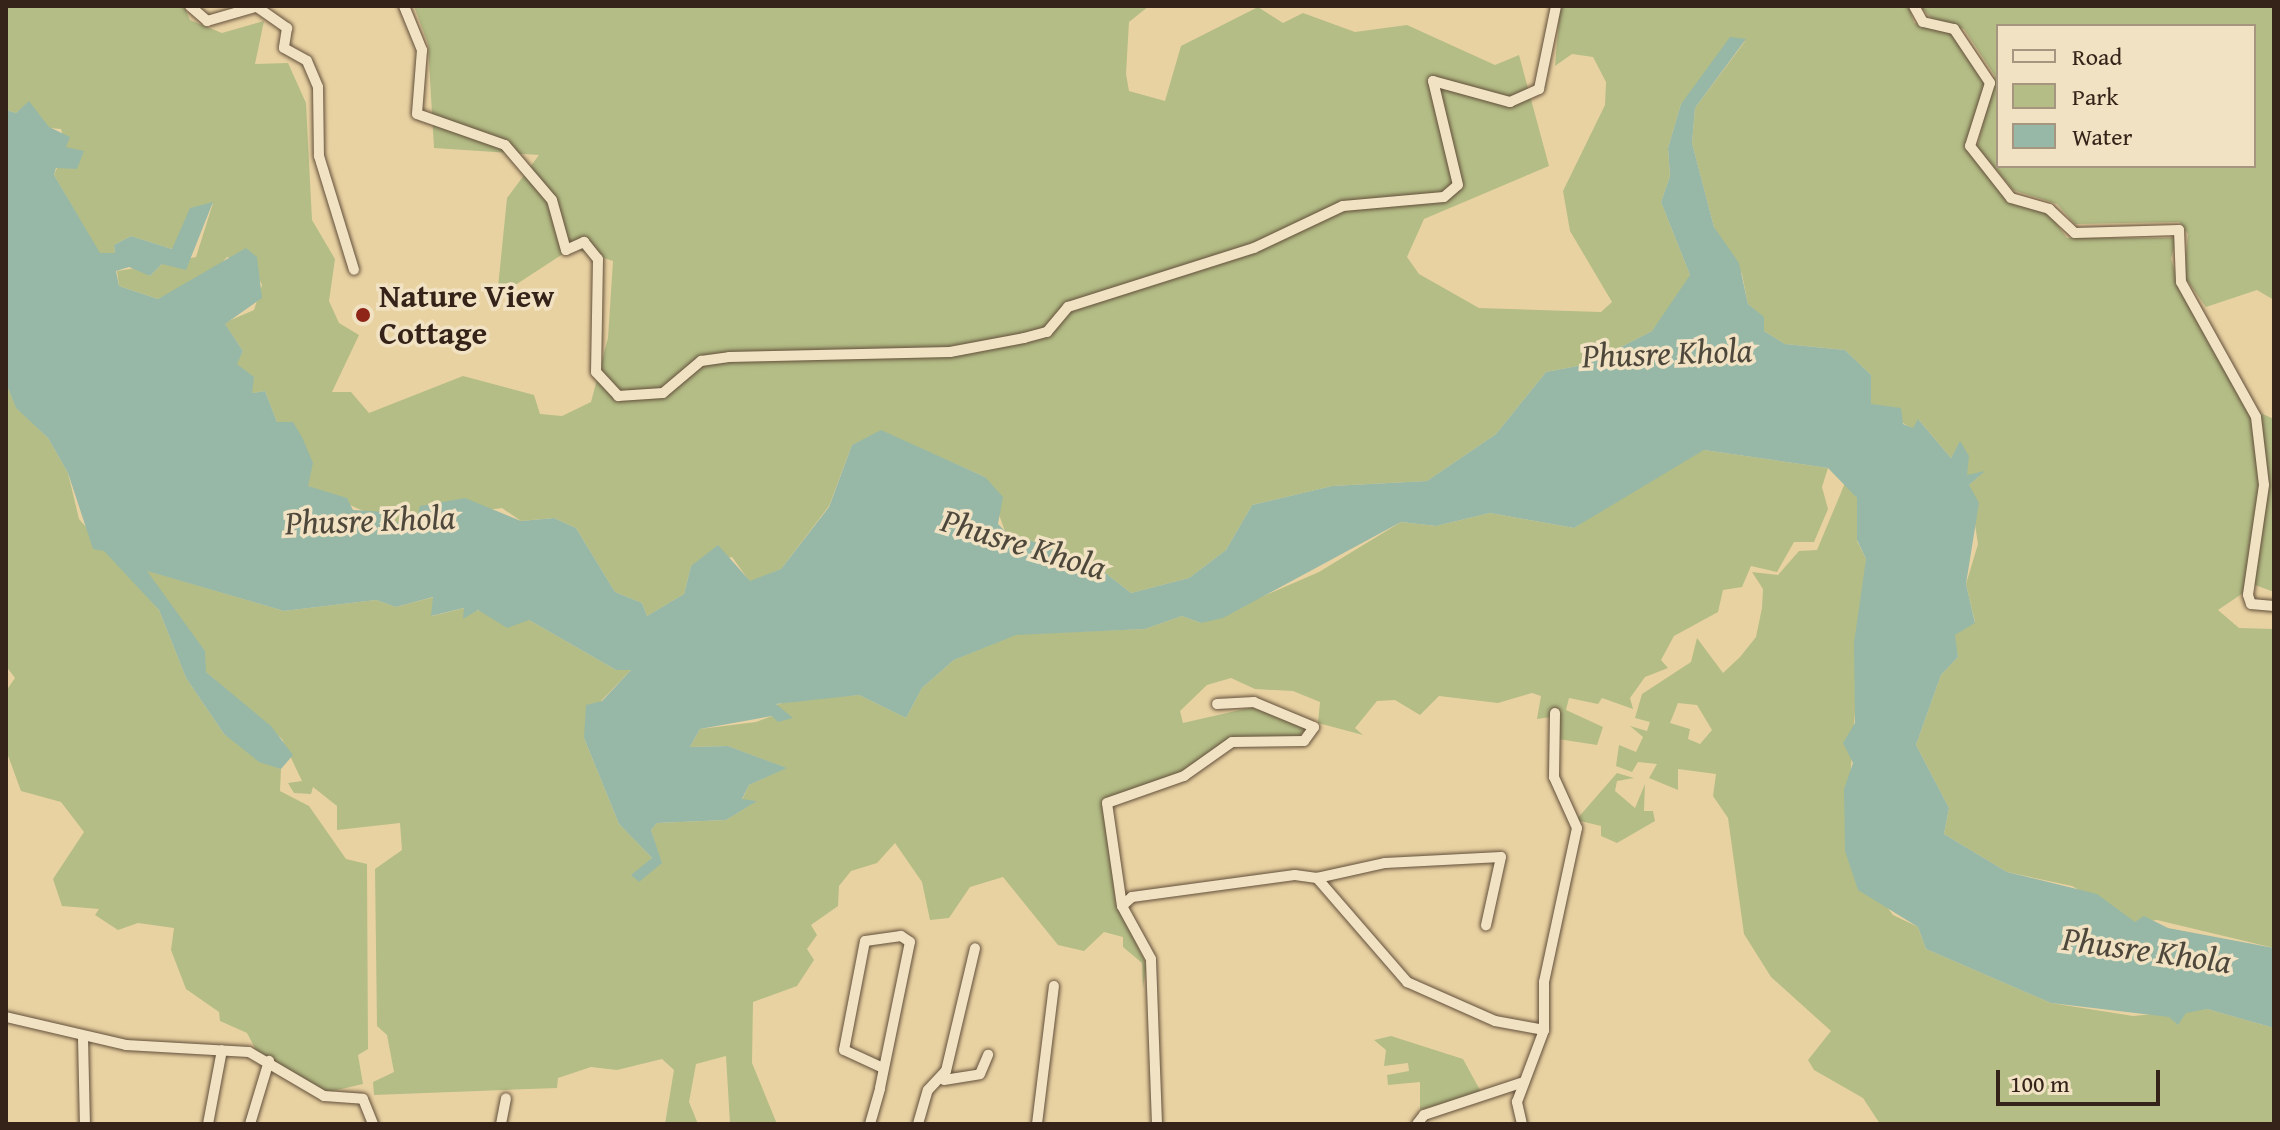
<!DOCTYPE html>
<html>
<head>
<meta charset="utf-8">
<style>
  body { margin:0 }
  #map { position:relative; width:2280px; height:1130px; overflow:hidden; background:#e9d2a2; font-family:"Gentium Book Plus",serif }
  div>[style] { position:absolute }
  .green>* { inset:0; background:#b4bd86 }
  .water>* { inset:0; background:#97b8a6 }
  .roads { filter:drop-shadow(0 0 2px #624f3b) drop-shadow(0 0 2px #624f3b) }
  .minor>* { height:10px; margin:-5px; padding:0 5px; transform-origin:5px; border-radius:5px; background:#f1e2c3 }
  .dots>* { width:22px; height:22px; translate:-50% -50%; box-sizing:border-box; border:4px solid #f1e2c3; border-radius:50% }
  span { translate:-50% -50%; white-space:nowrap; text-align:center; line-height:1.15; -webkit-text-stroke:7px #f1e2c3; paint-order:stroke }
  .poi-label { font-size:32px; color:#352319; font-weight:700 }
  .left { translate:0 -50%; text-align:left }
  .water-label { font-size:34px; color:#4e483c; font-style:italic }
  .frame { position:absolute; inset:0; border:8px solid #352319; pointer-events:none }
  .legend { position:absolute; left:1996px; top:24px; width:260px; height:144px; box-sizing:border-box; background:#f1e2c3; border:2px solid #a6967f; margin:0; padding:10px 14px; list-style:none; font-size:24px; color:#352319 }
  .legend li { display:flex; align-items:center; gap:16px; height:40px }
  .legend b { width:40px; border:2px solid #a6967f }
  .scale { position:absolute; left:1996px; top:1070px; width:164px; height:36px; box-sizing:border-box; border:4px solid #352319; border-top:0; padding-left:10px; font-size:24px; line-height:28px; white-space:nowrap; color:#352319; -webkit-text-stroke:6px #f1e2c3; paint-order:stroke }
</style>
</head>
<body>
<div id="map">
  <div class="green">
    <div style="clip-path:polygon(6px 6px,184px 6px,190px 20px,222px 33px,264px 21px,255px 64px,288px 63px,306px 103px,312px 220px,335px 259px,329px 301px,339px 323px,359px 335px,332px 392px,351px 392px,369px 413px,463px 376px,534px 395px,540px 414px,562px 416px,591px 402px,608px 338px,613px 261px,572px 248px,497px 297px,507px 198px,539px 155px,434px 148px,428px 44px,414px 6px,1149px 6px,1129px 22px,1126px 74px,1129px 91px,1165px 101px,1181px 46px,1258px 7px,1283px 23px,1303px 13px,1355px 32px,1407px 25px,1495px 65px,1519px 55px,1549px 166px,1424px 219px,1407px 257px,1419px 274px,1479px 308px,1601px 312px,1612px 302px,1570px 231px,1563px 191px,1605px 105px,1606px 82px,1593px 57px,1572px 54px,1555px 66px,1560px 6px,1909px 6px,1914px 23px,1951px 30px,1985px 84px,1967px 148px,2011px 203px,2049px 214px,2067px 238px,2177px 238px,2171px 259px,2178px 281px,2249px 408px,2274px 419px,2274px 592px,2255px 585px,2218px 610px,2239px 628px,2274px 629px,2274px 948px,2157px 920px,2136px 923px,2072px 886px,2007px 872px,1944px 834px,1949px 808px,1916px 745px,1941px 675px,1958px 657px,1954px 635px,1975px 622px,1966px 584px,1978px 544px,1969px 485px,1983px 472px,1967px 476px,1960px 442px,1951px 458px,1919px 420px,1913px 429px,1871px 404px,1871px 375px,1845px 350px,1785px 344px,1764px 331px,1763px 317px,1748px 304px,1742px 274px,1714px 227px,1692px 143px,1695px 108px,1746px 40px,1681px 104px,1668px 148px,1670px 176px,1661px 202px,1690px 275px,1683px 290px,1652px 331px,1588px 364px,1546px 372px,1496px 434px,1427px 481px,1332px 486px,1252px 505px,1226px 550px,1189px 578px,1131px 593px,1094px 564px,1005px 531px,985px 477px,881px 431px,852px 445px,829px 506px,781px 569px,750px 582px,732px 557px,691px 566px,684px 594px,647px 616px,642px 603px,615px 592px,576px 528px,554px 518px,521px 521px,502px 508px,392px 524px,308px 486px,305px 453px,277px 422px,265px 391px,252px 393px,250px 376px,236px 364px,243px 351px,224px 323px,254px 310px,262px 285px,253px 266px,227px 257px,215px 271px,158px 299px,119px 286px,117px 271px,136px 268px,150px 276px,162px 264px,196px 257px,213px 203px,172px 249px,131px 236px,114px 245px,115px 253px,99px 253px,54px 175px,66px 147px,61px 129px,49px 128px,29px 102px,16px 113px,6px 110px)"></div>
    <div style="clip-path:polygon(evenodd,1920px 6px,2274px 6px,2274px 300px,2257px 290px,2206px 307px,2184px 276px,2188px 234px,2179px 222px,2075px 224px,2057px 204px,2013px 190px,1977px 147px,1995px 76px,1964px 29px,1935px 22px,1920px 6px,1998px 26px,2254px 26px,2254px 166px,1998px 166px,1998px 26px)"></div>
    <div style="clip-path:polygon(6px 383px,16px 407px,48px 438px,68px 473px,79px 519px,159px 610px,186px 678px,224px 734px,281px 769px,280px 791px,309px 806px,346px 859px,367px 864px,368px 1049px,358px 1055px,363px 1084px,324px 1093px,256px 1050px,247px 1033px,220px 1021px,219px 1012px,186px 989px,171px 950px,174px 928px,138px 923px,118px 930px,95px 915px,99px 909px,62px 906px,53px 879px,84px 832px,61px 802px,21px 791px,6px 750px,6px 691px,15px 678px,6px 666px)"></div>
    <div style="clip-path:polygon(1704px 450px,1828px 468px,1822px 487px,1828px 509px,1814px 542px,1794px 542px,1777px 572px,1751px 566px,1742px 587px,1723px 590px,1718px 612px,1674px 636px,1661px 660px,1668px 668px,1645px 677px,1630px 698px,1633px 709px,1602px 698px,1598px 704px,1569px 698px,1566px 710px,1603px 727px,1597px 745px,1558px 739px,1551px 717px,1537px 719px,1541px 696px,1532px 693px,1498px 703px,1439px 696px,1420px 715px,1395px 700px,1377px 701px,1355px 728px,1363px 735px,1318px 723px,1320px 702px,1293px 691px,1255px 689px,1231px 678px,1207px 685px,1180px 711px,1183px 723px,1253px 707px,1306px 729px,1297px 738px,1231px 740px,1177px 777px,1103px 799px,1116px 904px,1144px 959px,1146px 968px,1143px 988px,1142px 963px,1123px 947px,1123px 937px,1104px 932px,1084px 951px,1058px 945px,1003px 877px,970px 887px,949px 918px,930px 920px,922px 882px,895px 843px,877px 863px,851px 871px,839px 886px,838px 906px,811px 925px,817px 935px,807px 949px,814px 960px,797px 986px,753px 1002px,752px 1063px,777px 1124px,730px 1124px,726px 1056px,696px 1064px,689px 1102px,698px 1124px,665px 1124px,674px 1070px,662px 1059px,617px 1070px,591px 1067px,558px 1078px,557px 1088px,374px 1095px,373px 1082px,394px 1072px,387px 1035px,377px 1026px,375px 869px,402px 850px,400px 823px,337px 830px,337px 806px,313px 787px,311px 794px,294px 793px,288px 783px,302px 781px,282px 739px,206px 672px,189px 632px,145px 570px,284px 611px,376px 600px,396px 607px,434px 597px,432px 616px,465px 608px,529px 620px,616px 670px,632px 669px,601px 701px,584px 738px,619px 824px,652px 858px,636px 873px,639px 881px,658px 853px,651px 830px,657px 823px,726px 820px,756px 801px,742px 800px,749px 785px,786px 768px,728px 746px,690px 747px,700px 729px,756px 722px,772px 716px,775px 705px,799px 699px,859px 695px,906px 718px,922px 688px,954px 660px,1016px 634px,1145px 629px,1182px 616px,1201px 623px,1319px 572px,1401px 522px,1436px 526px,1490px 513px,1574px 528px,1673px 462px)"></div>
    <div style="clip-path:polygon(evenodd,1845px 483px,1857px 498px,1857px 541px,1866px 559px,1845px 851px,1893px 915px,1918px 927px,1926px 949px,2051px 1003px,2133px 1016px,2207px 1009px,2274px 1028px,2274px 1124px,1880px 1124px,1863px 1098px,1814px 1070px,1808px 1060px,1831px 1031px,1771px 977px,1744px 934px,1728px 818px,1713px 796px,1716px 774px,1678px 769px,1678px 790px,1649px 778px,1657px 764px,1638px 762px,1632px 772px,1616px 766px,1619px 745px,1636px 752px,1643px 737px,1630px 726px,1647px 731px,1650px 722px,1635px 718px,1642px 694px,1691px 662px,1697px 638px,1723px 673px,1740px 657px,1756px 637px,1762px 608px,1763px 589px,1752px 572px,1778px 575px,1799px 551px,1817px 550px,1845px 483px,1678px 703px,1697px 705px,1712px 730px,1700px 744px,1688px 739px,1690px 729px,1670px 723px,1678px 703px)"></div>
    <div style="clip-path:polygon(1617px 773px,1634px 778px,1617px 781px,1615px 791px,1635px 808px,1645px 784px,1644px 811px,1653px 811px,1655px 821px,1617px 843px,1601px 836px,1601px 826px,1576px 820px)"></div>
    <div style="clip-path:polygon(1391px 1036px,1463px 1059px,1481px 1092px,1420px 1110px,1420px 1082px,1388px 1085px,1387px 1075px,1409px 1071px,1408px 1063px,1384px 1066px,1386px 1050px,1374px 1040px)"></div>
  </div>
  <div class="water">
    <div style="clip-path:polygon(1730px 37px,1746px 39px,1695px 108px,1692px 143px,1714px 227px,1739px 263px,1748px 304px,1764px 317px,1764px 331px,1785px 344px,1845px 350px,1871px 375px,1871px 404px,1901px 408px,1903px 424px,1913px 428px,1918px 419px,1951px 458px,1960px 441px,1969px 456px,1967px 475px,1985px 471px,1969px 485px,1979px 503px,1966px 584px,1975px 623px,1955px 635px,1958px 657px,1941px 675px,1916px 745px,1949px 808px,1944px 834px,2007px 872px,2097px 894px,2135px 922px,2144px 916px,2168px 928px,2274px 948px,2274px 1028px,2207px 1009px,2186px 1013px,2178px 1025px,2169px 1017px,2051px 1003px,1926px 949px,1918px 927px,1858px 890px,1845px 851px,1844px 789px,1853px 763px,1843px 743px,1855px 723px,1854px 643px,1866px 559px,1857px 540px,1857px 498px,1828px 468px,1704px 450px,1574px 528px,1490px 513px,1436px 526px,1401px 522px,1223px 618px,1201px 623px,1182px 616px,1145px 629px,1016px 635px,954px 660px,922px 688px,906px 718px,859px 695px,776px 704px,793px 718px,778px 722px,772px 716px,700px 729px,690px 747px,728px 746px,787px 768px,749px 785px,742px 799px,757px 801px,726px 820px,657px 823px,651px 830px,662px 863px,639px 882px,631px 875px,652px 858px,619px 824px,584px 738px,586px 705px,602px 701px,631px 670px,616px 670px,529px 620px,507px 628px,478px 610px,463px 619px,464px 608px,431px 616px,433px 597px,396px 607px,376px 600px,284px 611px,147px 571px,205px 651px,206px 672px,271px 726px,293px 755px,281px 769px,259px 762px,224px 734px,186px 678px,159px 610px,104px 551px,93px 549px,68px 473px,48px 438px,16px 408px,6px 383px,6px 110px,16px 113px,29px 101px,49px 127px,70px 137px,66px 147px,84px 151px,77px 169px,56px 168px,54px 175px,100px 253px,115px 253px,114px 245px,131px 236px,172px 249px,190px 208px,213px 202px,186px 270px,162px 264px,150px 276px,129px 267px,116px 271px,119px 286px,158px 299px,246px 248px,257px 257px,262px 298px,225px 324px,243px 351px,237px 364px,254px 377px,252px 393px,265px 391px,277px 422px,293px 422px,302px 437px,313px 463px,308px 486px,347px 498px,353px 510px,387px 512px,392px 523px,416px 520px,420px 506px,465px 498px,521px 521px,554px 518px,576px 528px,615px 592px,642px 603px,647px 616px,684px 594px,691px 566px,718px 545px,750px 581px,781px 569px,829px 507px,852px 445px,881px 430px,985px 477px,1003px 497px,998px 524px,1005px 531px,1094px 564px,1131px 593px,1189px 578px,1226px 550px,1252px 505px,1332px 486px,1427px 481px,1496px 434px,1546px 372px,1588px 364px,1652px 331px,1690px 275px,1661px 202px,1670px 176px,1668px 148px,1681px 104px)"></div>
  </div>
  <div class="roads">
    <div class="minor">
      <div style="left:190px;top:6px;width:23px;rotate:41deg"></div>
      <div style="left:207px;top:21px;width:54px;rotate:-16.1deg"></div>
      <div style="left:404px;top:6px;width:48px;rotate:67.8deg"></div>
      <div style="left:422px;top:50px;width:64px;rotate:94.5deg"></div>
      <div style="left:417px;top:114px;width:93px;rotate:19.4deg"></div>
      <div style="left:505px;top:145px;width:72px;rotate:49.5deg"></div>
      <div style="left:552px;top:200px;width:52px;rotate:74.4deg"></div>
      <div style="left:566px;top:250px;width:20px;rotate:-24deg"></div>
      <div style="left:584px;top:242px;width:22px;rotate:51deg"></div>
      <div style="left:598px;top:259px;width:113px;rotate:91deg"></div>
      <div style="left:596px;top:372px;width:33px;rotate:47deg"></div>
      <div style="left:618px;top:396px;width:45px;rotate:-3.8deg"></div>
      <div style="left:663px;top:393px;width:50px;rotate:-40.1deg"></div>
      <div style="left:701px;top:361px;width:28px;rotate:-8deg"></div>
      <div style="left:729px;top:357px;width:221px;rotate:-1.3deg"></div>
      <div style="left:950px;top:352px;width:75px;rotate:-10.7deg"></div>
      <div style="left:1024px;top:338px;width:24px;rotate:-15deg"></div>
      <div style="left:1047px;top:332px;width:33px;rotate:-50deg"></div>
      <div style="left:1068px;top:307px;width:195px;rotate:-17.6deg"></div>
      <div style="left:1254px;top:248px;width:98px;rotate:-25.3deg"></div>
      <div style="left:1343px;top:206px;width:101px;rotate:-5.1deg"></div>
      <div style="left:1444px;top:197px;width:18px;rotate:-41deg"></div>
      <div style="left:1458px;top:185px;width:107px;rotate:-103.5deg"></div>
      <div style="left:1433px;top:81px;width:80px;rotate:15.3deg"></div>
      <div style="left:1510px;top:102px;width:32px;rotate:-24deg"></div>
      <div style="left:1539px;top:89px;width:85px;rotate:-78.4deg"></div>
      <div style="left:1914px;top:6px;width:18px;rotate:61deg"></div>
      <div style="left:1923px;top:22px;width:32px;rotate:13deg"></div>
      <div style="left:1954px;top:29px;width:65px;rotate:56.3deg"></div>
      <div style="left:1990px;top:83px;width:66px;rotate:107.6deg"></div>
      <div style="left:1970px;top:146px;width:66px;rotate:51.7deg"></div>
      <div style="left:2011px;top:198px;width:40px;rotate:16deg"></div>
      <div style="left:2049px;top:209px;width:35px;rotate:43deg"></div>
      <div style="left:2075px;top:233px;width:104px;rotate:-1.7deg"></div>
      <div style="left:2179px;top:230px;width:52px;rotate:87.8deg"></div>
      <div style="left:2181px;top:282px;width:154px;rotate:60.9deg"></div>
      <div style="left:2256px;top:417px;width:68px;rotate:83.3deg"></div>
      <div style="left:2264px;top:485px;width:111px;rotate:98.3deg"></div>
      <div style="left:2248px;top:595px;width:9px;rotate:72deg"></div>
      <div style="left:2251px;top:604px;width:23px;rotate:5deg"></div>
      <div style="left:257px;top:7px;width:37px;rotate:35deg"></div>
      <div style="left:287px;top:28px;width:20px;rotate:99deg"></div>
      <div style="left:284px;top:48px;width:26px;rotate:29deg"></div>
      <div style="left:307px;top:61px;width:28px;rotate:67deg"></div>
      <div style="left:318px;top:87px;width:69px;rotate:89.2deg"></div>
      <div style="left:319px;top:156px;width:119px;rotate:72.9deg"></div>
      <div style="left:1317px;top:878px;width:70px;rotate:-12.4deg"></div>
      <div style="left:1385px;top:863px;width:116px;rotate:-3deg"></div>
      <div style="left:1501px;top:857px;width:70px;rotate:102.4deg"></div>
      <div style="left:1122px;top:906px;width:104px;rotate:-98.3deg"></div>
      <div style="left:1107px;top:803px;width:82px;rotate:-19.3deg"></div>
      <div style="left:1184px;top:776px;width:59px;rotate:-35.3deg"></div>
      <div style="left:1232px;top:742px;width:72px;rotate:-0.8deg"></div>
      <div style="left:1304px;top:741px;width:17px;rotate:-54deg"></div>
      <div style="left:1314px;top:727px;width:65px;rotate:-157.4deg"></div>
      <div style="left:1254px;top:702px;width:37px;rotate:177deg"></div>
      <div style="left:6px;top:1017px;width:123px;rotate:13.1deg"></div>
      <div style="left:126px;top:1045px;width:123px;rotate:3.3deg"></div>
      <div style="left:249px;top:1052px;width:87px;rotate:30.4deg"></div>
      <div style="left:324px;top:1096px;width:39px;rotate:4deg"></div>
      <div style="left:363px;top:1099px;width:27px;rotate:68deg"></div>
      <div style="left:83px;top:1038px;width:86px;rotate:88.7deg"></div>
      <div style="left:944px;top:1080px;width:36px;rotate:-9deg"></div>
      <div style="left:980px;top:1074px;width:21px;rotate:-67deg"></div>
      <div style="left:208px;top:1124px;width:75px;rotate:-79.3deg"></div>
      <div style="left:250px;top:1124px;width:66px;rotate:-73.2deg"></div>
      <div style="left:501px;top:1124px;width:26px;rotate:-79deg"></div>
      <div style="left:870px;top:1124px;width:37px;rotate:-74deg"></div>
      <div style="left:880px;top:1088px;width:149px;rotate:-78.4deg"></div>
      <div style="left:910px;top:942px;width:11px;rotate:-146deg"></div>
      <div style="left:901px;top:936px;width:36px;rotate:172deg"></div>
      <div style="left:865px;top:941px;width:111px;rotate:100.9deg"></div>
      <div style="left:844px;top:1050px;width:43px;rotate:24.8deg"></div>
      <div style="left:918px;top:1124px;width:35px;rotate:-74deg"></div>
      <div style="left:928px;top:1090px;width:26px;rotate:-47deg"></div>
      <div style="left:946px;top:1071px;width:126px;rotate:-76.7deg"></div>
      <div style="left:1037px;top:1124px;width:139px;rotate:-83deg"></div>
      <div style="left:1157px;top:1124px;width:165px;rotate:-92.1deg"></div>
      <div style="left:1151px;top:959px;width:60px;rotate:-118.7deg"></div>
      <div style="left:1122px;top:906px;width:13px;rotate:-42deg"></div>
      <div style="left:1132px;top:897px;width:164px;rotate:-7.7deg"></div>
      <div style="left:1295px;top:875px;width:22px;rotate:8deg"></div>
      <div style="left:1317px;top:878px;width:138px;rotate:49.1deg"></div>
      <div style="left:1407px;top:982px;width:96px;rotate:23.9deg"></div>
      <div style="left:1495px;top:1021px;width:50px;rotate:10.4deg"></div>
      <div style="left:1417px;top:1124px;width:11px;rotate:-52deg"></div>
      <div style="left:1424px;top:1115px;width:105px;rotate:-18.3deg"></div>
      <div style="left:1522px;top:1124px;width:23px;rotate:-103deg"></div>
      <div style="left:1517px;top:1102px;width:77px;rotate:-69.4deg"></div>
      <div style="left:1544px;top:1030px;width:48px;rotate:-90deg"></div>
      <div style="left:1544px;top:982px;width:157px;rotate:-77.9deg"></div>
      <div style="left:1577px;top:828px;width:56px;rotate:-114.3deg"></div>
      <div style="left:1554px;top:777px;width:64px;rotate:-89.1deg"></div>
    </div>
  </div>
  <div class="dots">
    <div style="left:363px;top:315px;background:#8f2418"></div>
  </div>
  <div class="poi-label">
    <span class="left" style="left:379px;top:315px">Nature View<br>Cottage</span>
  </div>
  <div class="water-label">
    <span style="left:1667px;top:352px;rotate:-2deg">Phusre Khola</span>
    <span style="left:370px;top:519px;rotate:-2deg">Phusre Khola</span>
    <span style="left:1024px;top:543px;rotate:17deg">Phusre Khola</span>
    <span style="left:2147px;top:949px;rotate:8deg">Phusre Khola</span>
  </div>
  <div class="frame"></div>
  <ul class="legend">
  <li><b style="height:10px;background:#f1e2c3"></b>Road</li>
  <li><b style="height:22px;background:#b4bd86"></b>Park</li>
  <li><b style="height:22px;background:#97b8a6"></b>Water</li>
  </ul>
  <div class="scale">100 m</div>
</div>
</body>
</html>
